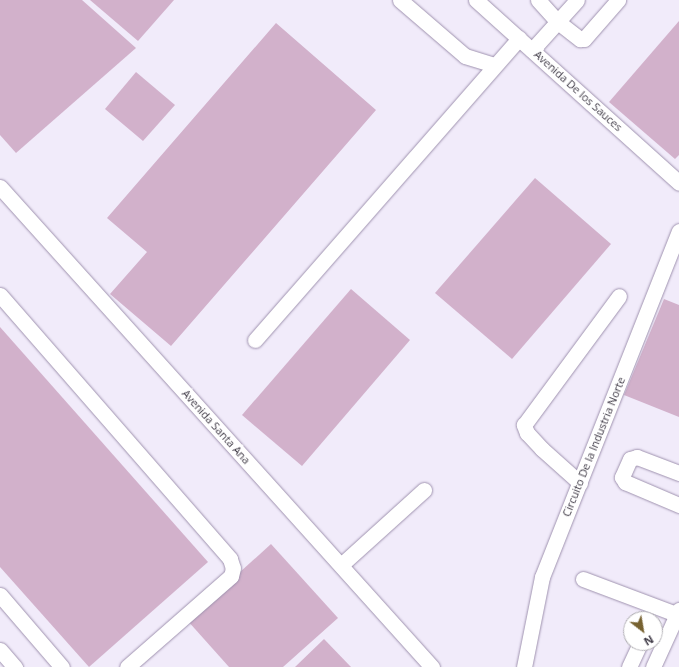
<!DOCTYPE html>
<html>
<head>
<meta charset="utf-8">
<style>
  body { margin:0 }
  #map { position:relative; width:679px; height:667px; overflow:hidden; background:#fafafa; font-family:"Open Sans",sans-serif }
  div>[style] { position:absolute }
  .built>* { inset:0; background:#f1ebfa }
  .building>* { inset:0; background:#d2b1cb }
  .roads { filter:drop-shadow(0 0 1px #9f92af) drop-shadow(0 0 1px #9f92af) }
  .minor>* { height:15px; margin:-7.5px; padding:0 7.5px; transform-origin:7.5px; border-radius:7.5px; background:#fff }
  span { translate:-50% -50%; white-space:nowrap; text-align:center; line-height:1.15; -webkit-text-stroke:3.5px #fff; paint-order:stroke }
  .street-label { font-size:11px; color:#3e3945 }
  .north { position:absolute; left:623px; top:611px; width:40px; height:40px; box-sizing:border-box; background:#fff; border:1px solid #b2b0b5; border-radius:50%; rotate:149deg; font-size:11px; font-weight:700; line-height:16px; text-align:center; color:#3e3945 }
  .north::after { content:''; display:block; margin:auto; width:14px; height:18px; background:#776231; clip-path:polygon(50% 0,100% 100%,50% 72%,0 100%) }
</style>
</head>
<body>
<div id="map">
  <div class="built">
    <div style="clip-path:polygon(evenodd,0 0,679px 0,679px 667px,0 667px,0 0,631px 619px,655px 619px,655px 643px,631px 643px,631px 619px)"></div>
  </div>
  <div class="building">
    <div style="clip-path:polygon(0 0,82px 0,136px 48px,16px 153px,0 135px)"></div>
    <div style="clip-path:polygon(90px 0,174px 0,138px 41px)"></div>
    <div style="clip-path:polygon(679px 21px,679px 155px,675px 159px,609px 102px)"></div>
    <div style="clip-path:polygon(276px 23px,376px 110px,171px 346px,110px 294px,147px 252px,107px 218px)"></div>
    <div style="clip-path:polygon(136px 72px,175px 105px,143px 141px,105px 109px)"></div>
    <div style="clip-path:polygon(535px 178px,611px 244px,512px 359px,435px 293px)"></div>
    <div style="clip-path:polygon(351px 289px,410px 340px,302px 466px,242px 415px)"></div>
    <div style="clip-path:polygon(664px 299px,679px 305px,679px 417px,624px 395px)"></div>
    <div style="clip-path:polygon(0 327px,208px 562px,89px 667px,0 567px)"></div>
    <div style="clip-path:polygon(271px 544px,338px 618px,283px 667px,229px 667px,187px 620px)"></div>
    <div style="clip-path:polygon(324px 639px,351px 667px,295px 667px)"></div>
  </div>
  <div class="roads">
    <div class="minor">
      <div style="left:400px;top:0;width:86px;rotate:40.7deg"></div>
      <div style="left:465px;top:56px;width:31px;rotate:17deg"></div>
      <div style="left:476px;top:0;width:273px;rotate:42deg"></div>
      <div style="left:538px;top:0;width:30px;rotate:48deg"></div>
      <div style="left:558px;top:22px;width:28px;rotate:38deg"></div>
      <div style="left:580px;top:39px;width:4px"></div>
      <div style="left:584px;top:39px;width:52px;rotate:-48.9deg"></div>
      <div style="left:532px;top:50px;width:67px;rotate:-48deg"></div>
      <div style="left:0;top:187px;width:646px;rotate:48.01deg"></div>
      <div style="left:0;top:295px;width:350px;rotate:48.9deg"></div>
      <div style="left:230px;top:559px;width:9px;rotate:72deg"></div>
      <div style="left:233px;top:568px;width:8px;rotate:104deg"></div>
      <div style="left:231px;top:576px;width:138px;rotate:138.8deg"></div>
      <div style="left:255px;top:340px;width:401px;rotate:-48.8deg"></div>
      <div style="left:679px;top:473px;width:45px;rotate:-159.1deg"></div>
      <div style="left:637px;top:457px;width:7px;rotate:164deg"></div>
      <div style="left:630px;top:459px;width:20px;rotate:114deg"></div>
      <div style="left:622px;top:477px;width:6px;rotate:59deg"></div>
      <div style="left:625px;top:482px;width:59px;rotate:23.1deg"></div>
      <div style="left:580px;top:483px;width:51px;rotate:-138.2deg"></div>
      <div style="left:542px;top:449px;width:22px;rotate:-133deg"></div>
      <div style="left:527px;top:433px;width:9px;rotate:-111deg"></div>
      <div style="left:524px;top:425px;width:160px;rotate:-53.6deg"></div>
      <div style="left:341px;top:565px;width:112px;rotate:-42.1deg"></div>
      <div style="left:583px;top:579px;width:103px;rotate:20.6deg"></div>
      <div style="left:0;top:595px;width:95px;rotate:49.3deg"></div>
      <div style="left:0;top:650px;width:23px;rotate:49deg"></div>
      <div style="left:524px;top:667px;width:92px;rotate:-78.7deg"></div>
      <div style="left:542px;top:577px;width:372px;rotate:-68.4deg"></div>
      <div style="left:629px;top:667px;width:26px;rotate:-65deg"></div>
      <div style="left:653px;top:667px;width:63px;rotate:-65.5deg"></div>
    </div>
  </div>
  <div class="street-label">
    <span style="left:578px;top:91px;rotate:42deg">Avenida De los Sauces</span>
    <span style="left:216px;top:427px;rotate:48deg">Avenida Santa Ana</span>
    <span style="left:594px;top:447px;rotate:-68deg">Circuito De la Industria Norte</span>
  </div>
  <div class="north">N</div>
</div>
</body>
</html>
